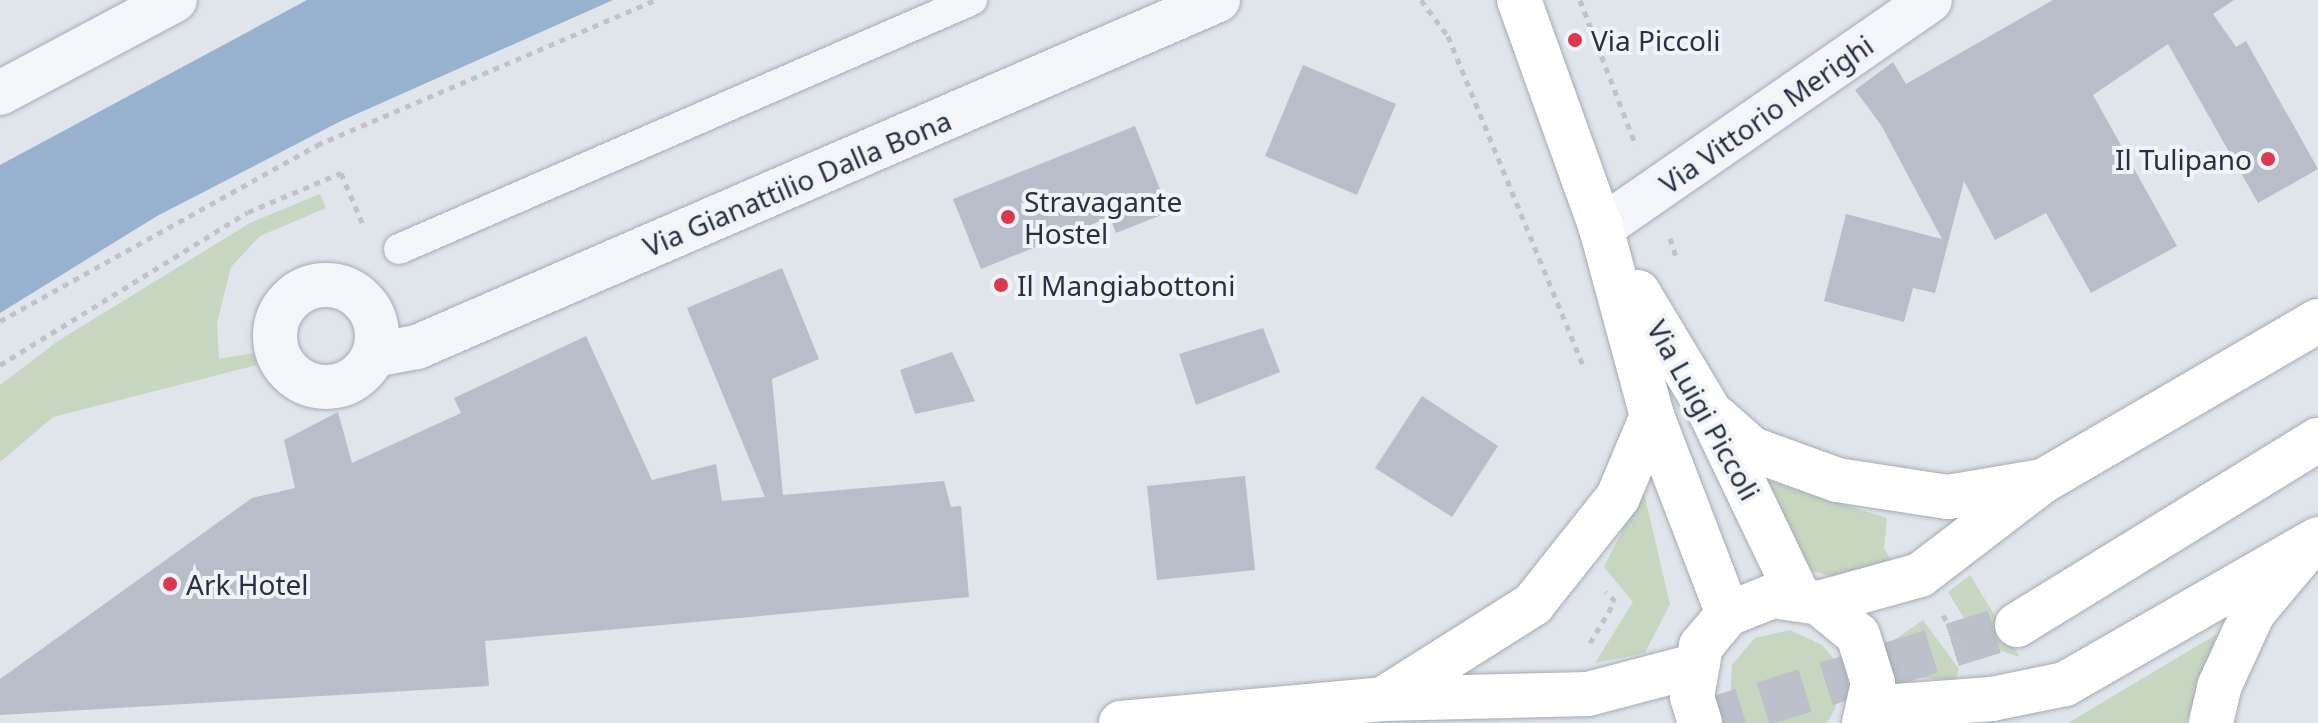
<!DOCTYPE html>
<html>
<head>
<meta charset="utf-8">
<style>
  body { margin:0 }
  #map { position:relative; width:2318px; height:723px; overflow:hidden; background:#e0e4eb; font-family:"Noto Sans",sans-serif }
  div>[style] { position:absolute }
  .green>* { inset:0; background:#c6d6c0 }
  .water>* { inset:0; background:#97b1cf }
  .building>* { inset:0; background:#b7bdc9 }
  .primary-tunnel>* { height:44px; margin-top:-22px; transform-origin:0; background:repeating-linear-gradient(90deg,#bbc0ca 0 44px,transparent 0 66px) }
  .path>* { height:5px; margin-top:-2.5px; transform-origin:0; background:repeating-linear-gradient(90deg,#bfc2c9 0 6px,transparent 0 12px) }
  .roads { filter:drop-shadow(0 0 2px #a5abb6) drop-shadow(0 0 2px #a5abb6) }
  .lane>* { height:30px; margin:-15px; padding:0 15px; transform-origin:15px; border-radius:15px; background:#f4f5f8 }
  .street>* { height:44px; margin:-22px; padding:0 22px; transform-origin:22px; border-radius:22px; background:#f4f5f8 }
  .street>.ring { margin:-22px; padding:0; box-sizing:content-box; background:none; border:44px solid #f4f5f8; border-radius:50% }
  .secondary>* { height:44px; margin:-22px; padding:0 22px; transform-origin:22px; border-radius:22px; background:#fff }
  .primary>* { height:44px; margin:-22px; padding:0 22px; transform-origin:22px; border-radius:22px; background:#fff }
  .dots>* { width:22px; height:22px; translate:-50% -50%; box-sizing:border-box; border:4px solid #f0f3f8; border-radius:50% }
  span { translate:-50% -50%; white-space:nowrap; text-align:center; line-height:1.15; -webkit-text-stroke:8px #f0f3f8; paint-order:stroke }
  .poi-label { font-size:28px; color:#273144 }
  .left { translate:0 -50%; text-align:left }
  .right { translate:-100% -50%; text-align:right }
  .street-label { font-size:28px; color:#273144 }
</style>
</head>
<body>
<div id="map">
  <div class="green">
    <div style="clip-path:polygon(320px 194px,326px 208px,260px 236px,231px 267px,217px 323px,219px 359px,254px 353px,257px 365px,53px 417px,0 462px,0 385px,58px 341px,250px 223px)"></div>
    <div style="clip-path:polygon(1753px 476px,1887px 518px,1884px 548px,1892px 563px,1834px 577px,1805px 569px)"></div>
    <div style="clip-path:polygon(1643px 489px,1670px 604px,1645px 653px,1595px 663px,1633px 602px,1604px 567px)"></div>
    <div style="clip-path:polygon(1970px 575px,2020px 657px,1980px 644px,1948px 592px)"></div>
    <div style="clip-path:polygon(1923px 620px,1959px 669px,1955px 680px,1907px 677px,1893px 641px)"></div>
    <div style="clip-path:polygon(1790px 630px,1822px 645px,1833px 658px,1840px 692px,1835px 709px,1827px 723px,1743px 723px,1730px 700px,1732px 665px,1755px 638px)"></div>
    <div style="clip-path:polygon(2217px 634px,2186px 723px,2068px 723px)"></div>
  </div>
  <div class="water">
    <div style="clip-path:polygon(307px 0,613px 0,341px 121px,157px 216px,0 313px,0 165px)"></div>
  </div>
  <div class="building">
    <div style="clip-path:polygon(2053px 0,2234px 0,2213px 14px,2236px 47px,2246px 41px,2318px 169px,2258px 203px,2168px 44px,2093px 95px,2177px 246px,2091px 293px,2046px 213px,1995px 240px,1964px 181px,1935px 293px,1913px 288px,1904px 322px,1824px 301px,1846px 214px,1942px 239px,1881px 125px,1855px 90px,1893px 62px,1906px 84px)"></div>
    <div style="clip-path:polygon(1303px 65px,1396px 104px,1357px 195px,1265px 156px)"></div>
    <div style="clip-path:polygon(1135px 126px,1169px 212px,1116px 233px,1110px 217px,981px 269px,953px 199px)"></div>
    <div style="clip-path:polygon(782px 268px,819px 359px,772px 379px,783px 495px,944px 481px,951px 507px,961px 506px,969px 597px,485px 641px,489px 686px,0 715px,0 679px,252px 498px,295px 488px,284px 440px,338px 412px,352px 463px,461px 413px,454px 398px,586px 336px,652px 480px,716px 464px,722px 501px,765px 497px,687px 308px)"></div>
    <div style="clip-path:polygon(1263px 328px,1280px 372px,1196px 405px,1179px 354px)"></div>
    <div style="clip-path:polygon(952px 352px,975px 401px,915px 414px,900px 370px)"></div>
    <div style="clip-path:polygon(1422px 396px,1498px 446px,1452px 517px,1375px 468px)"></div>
    <div style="clip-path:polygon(1245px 476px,1255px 570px,1157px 580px,1147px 486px)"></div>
  </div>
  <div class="primary-tunnel">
    <div style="left:1700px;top:723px;width:332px;rotate:-17.2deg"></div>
  </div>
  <div class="path">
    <div style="left:1421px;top:0;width:45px;rotate:53.1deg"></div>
    <div style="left:1448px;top:36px;width:358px;rotate:67.7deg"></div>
    <div style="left:1580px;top:0;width:156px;rotate:69deg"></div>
    <div style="left:1670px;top:238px;width:22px;rotate:72deg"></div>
    <div style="left:0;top:321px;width:363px;rotate:-29deg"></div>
    <div style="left:317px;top:145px;width:368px;rotate:-23.2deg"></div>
    <div style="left:0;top:365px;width:291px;rotate:-31.7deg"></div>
    <div style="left:248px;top:212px;width:101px;rotate:-22.8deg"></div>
    <div style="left:341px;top:173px;width:59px;rotate:66.9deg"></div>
    <div style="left:1943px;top:615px;width:42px;rotate:59.7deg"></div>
    <div style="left:1590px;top:643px;width:49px;rotate:-59.2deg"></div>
    <div style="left:1615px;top:601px;width:13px;rotate:-135deg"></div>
  </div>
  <div class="roads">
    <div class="lane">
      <div style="left:399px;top:249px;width:625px;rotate:-23.49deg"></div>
    </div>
    <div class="street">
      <div style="left:0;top:93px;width:198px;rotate:-28deg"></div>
      <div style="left:1601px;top:228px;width:400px;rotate:-34.7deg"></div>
      <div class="ring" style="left:275px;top:285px;width:58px;height:58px"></div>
      <div style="left:374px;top:355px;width:44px;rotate:-10.5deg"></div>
      <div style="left:417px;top:347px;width:873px;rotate:-23.42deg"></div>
    </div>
    <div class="secondary">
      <div style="left:1519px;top:0;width:242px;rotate:70.2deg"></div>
      <div style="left:1601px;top:228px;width:195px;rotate:74.8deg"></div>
      <div style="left:1652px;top:416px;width:212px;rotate:69deg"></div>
      <div style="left:1638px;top:292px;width:140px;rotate:59deg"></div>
      <div style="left:1710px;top:412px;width:204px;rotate:64.4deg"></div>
      <div style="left:1717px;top:418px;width:47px;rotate:41.5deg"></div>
      <div style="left:1752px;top:449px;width:90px;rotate:20deg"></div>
      <div style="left:1837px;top:480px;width:112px;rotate:8.7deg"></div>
      <div style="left:1948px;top:497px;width:96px;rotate:-9.6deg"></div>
      <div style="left:1383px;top:699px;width:178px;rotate:-32.3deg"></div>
      <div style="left:1533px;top:604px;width:137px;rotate:-51.5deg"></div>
      <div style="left:1618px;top:497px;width:88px;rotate:-67.2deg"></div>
      <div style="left:2211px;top:723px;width:37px;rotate:-77deg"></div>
      <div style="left:2219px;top:687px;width:81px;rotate:-65.3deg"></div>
      <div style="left:2253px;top:613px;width:87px;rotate:-50.1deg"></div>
    </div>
    <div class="primary">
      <div style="left:1819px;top:603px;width:105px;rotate:-15.5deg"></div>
      <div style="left:1920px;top:575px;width:155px;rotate:-37.4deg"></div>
      <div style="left:2043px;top:481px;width:318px;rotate:-30.2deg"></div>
      <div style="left:2017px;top:625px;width:353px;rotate:-31.6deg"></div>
      <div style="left:1870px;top:708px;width:122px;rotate:-4.2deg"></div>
      <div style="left:1992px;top:699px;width:75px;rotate:-11.6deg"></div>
      <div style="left:2065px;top:684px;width:292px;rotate:-29.8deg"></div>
      <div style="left:1121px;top:723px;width:263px;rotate:-5.2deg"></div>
      <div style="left:1383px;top:699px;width:205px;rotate:-1.4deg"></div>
      <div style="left:1588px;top:694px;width:110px;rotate:-14.8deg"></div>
      <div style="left:1700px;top:723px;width:27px;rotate:-107deg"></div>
      <div style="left:1692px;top:697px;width:52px;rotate:-80deg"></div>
      <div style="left:1701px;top:646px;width:42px;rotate:-49.8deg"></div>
      <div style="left:1728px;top:614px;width:48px;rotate:-21.8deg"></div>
      <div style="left:1773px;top:596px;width:47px;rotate:8.7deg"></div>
      <div style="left:1819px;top:603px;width:50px;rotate:39.4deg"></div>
      <div style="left:1858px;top:635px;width:50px;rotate:72.6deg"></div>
      <div style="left:1873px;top:683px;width:41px;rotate:102.7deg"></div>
    </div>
  </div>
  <div class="dots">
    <div style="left:1575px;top:40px;background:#dd384f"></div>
    <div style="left:2268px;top:159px;background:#dd384f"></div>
    <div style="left:1008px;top:217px;background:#dd384f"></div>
    <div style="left:1001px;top:285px;background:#dd384f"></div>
    <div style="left:170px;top:584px;background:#dd384f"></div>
  </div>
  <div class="poi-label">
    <span class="left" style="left:1591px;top:40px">Via Piccoli</span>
    <span class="right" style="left:2252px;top:159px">Il Tulipano</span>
    <span class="left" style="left:1024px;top:217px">Stravagante<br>Hostel</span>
    <span class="left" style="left:1017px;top:285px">Il Mangiabottoni</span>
    <span class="left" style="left:186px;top:584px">Ark Hotel</span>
  </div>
  <div class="street-label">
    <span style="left:1766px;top:114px;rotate:-35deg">Via Vittorio Merighi</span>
    <span style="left:797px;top:183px;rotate:-23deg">Via Gianattilio Dalla Bona</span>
    <span style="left:1704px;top:410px;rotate:61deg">Via Luigi Piccoli</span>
  </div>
</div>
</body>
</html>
